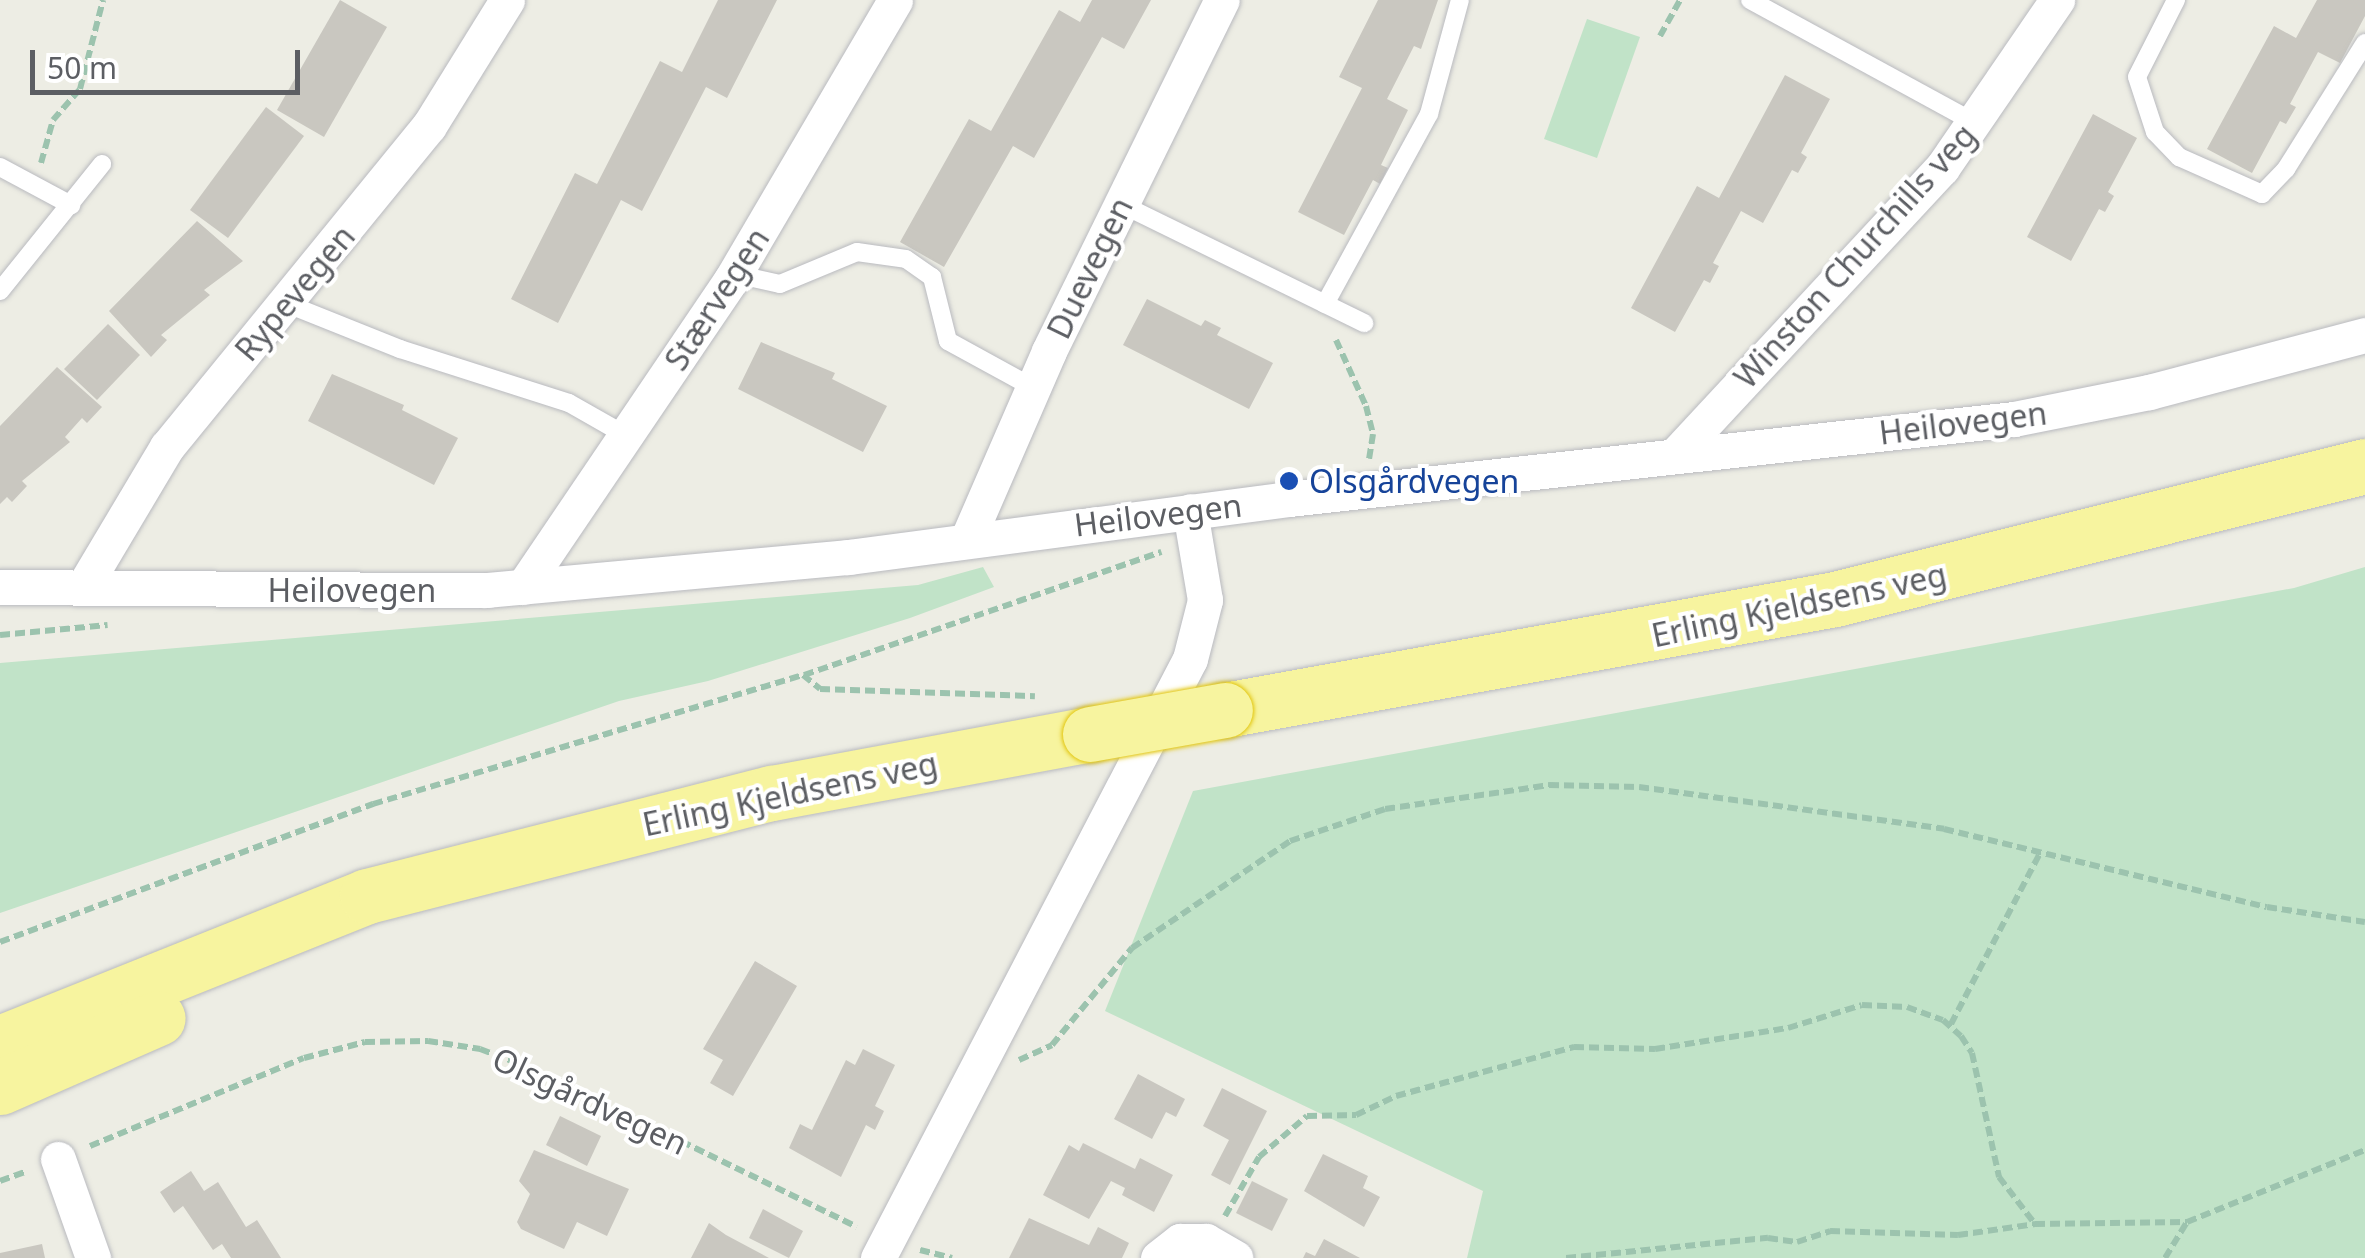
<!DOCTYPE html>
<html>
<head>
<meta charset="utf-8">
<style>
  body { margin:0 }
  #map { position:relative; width:2365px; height:1258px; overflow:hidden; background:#edede4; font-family:"Noto Sans",sans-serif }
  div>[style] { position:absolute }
  .green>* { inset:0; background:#c1e3c8 }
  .building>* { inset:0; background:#c9c7c0 }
  .path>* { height:6px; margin-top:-3px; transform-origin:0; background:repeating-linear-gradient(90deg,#9cc3ae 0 10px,transparent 0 15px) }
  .roads { filter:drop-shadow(0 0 2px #b9babf) drop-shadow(0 0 2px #b9babf) }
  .service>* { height:18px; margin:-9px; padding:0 9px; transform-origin:9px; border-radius:9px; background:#fff }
  .minor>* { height:35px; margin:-17.5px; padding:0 17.5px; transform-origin:17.5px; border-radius:17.5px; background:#fff }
  .trunk>* { height:55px; margin:-27.5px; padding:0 27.5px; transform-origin:27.5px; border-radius:27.5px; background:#f7f49f }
  .bridges { filter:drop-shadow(0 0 2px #e2c60f) drop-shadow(0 0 2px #e2c60f) }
  .trunk-bridge>* { height:55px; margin:-27.5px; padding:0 27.5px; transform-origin:27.5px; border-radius:27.5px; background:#f7f49f }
  .dots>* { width:28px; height:28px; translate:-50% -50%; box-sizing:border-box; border:5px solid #fff; border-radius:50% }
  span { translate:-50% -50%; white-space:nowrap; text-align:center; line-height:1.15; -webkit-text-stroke:8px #fff; paint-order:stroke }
  .street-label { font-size:32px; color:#5c5e63 }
  .transit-label { font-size:32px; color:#164399 }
  .left { translate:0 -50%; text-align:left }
  .scale { position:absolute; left:30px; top:50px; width:270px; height:45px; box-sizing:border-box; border:5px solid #5c5e63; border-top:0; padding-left:12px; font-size:30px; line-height:35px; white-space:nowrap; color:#5c5e63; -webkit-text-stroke:8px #fff; paint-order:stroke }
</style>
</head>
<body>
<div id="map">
  <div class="green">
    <div style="clip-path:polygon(1587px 19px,1640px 37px,1597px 158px,1544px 139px)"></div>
    <div style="clip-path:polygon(983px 567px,994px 587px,910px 618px,708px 681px,619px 701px,0 913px,0 663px,918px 585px)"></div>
    <div style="clip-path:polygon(2365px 567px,2365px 1258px,1467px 1258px,1483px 1191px,1105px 1011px,1193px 791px,2294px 588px)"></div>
  </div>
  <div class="building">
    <div style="clip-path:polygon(340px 0,387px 27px,324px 137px,277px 110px)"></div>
    <div style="clip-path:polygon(718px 0,777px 0,727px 98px,706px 87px,642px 211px,621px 200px,558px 323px,511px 299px,575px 173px,597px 184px,660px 61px,682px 72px)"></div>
    <div style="clip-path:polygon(1092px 0,1151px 0,1124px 49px,1102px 37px,1034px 158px,1013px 146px,944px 267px,900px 242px,969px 119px,991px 131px,1059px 10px,1080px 22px)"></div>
    <div style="clip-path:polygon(1378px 0,1438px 0,1421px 49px,1414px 46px,1387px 99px,1408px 110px,1381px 165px,1388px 168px,1380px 184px,1373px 180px,1344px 235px,1298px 212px,1362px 88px,1339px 77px)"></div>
    <div style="clip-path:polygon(2317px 0,2365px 0,2365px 16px,2340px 63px,2318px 52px,2290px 104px,2296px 107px,2286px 124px,2280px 121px,2252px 173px,2207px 149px,2274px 26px,2296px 38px)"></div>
    <div style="clip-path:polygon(1785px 75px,1830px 99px,1801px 153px,1807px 157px,1798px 173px,1792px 170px,1763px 223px,1741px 211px,1713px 263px,1719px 266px,1710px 283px,1704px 280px,1675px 332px,1631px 308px,1697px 186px,1719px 198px)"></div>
    <div style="clip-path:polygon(266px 107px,304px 136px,228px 238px,190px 210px)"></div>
    <div style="clip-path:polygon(2093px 114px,2137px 138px,2108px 192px,2114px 196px,2105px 212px,2099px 209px,2071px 261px,2027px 237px)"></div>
    <div style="clip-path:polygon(197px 221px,243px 261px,204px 290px,210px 295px,161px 335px,167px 340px,151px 357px,109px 311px)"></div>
    <div style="clip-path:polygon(1147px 299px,1201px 326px,1205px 320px,1221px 328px,1217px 335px,1273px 363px,1249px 409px,1123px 345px)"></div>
    <div style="clip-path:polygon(108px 324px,140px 355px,97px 400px,64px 369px)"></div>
    <div style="clip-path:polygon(761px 342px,835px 373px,832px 379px,887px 406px,863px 452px,738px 389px)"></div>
    <div style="clip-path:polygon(57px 367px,102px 407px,87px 423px,82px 418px,65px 437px,70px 442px,22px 481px,27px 486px,12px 502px,7px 497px,0 504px,0 426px)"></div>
    <div style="clip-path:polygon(332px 374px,404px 405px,402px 410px,458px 438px,434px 485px,308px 421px)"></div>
    <div style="clip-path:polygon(755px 961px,797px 986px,733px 1096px,710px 1083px,723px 1060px,703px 1049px)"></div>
    <div style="clip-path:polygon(863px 1049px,895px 1065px,875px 1106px,884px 1111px,875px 1130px,866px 1125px,841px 1177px,789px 1148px,800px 1124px,812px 1130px,846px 1060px,855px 1065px)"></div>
    <div style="clip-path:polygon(1138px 1074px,1185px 1099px,1176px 1117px,1166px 1112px,1152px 1139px,1114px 1119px)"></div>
    <div style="clip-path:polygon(1222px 1088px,1267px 1111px,1230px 1185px,1211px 1175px,1229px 1140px,1203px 1126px)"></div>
    <div style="clip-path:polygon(560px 1116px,601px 1136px,587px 1166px,546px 1145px)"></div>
    <div style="clip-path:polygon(1083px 1143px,1135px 1169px,1140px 1158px,1173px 1175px,1154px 1212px,1122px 1195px,1125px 1188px,1111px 1181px,1089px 1219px,1043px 1195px,1069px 1145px,1079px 1151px)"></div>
    <div style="clip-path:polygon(534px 1150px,629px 1189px,607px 1236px,577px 1222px,564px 1249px,521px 1229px,517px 1222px,530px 1194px,519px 1181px)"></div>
    <div style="clip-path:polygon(1323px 1154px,1368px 1176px,1363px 1188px,1380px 1197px,1364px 1227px,1304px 1191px)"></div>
    <div style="clip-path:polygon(191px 1171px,204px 1191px,218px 1182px,246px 1227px,257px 1220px,281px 1258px,231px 1258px,222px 1244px,213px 1250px,183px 1206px,174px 1213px,160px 1192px)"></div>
    <div style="clip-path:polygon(1252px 1181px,1288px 1199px,1272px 1231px,1236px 1213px)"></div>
    <div style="clip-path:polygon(763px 1209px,803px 1231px,789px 1258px,749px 1238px)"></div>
    <div style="clip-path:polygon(1029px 1218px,1089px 1245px,1098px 1227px,1129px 1243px,1122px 1258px,1009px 1258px)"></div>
    <div style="clip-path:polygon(709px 1223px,726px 1235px,769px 1258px,691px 1258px)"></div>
    <div style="clip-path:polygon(1324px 1239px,1360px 1258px,1303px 1258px,1306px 1252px,1315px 1256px)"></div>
    <div style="clip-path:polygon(42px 1244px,45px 1258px,0 1258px,0 1253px)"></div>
  </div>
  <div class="path">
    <div style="left:1660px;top:36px;width:41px;rotate:-60.9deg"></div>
    <div style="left:41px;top:163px;width:45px;rotate:-74.4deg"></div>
    <div style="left:53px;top:120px;width:41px;rotate:-48.9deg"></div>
    <div style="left:80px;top:89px;width:92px;rotate:-75.5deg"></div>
    <div style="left:1336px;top:340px;width:72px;rotate:65.6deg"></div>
    <div style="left:1366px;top:406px;width:29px;rotate:76deg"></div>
    <div style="left:1373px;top:434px;width:25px;rotate:99deg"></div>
    <div style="left:0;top:635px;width:108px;rotate:-5.3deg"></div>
    <div style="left:804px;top:675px;width:378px;rotate:-19deg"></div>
    <div style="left:0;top:942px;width:398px;rotate:-20.3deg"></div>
    <div style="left:373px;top:804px;width:449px;rotate:-16.7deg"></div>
    <div style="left:803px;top:675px;width:22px;rotate:39deg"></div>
    <div style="left:820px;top:689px;width:215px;rotate:1.9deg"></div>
    <div style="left:1951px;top:1024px;width:195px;rotate:-62.5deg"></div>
    <div style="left:1019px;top:1060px;width:36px;rotate:-24deg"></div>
    <div style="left:1052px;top:1045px;width:126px;rotate:-50.5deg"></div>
    <div style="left:1132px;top:948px;width:191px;rotate:-34.1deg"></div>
    <div style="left:1290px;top:841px;width:100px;rotate:-18.6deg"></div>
    <div style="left:1385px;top:809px;width:166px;rotate:-8.3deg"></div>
    <div style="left:1549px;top:785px;width:90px;rotate:1.3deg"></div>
    <div style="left:1639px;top:787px;width:308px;rotate:7.8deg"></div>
    <div style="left:1944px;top:829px;width:332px;rotate:13.6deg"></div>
    <div style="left:2267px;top:907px;width:99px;rotate:8.7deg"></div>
    <div style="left:90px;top:1146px;width:231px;rotate:-22.4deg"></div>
    <div style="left:304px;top:1058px;width:63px;rotate:-14.7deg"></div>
    <div style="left:365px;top:1042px;width:63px;rotate:-0.9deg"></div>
    <div style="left:428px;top:1041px;width:53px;rotate:8.7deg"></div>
    <div style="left:480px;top:1049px;width:57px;rotate:20.7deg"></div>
    <div style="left:533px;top:1069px;width:360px;rotate:26deg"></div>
    <div style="left:0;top:1181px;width:29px;rotate:-20deg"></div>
    <div style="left:1225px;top:1216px;width:68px;rotate:-60deg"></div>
    <div style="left:1259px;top:1157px;width:63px;rotate:-40.5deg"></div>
    <div style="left:1307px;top:1116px;width:49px;rotate:-1.2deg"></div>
    <div style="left:1356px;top:1115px;width:44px;rotate:-25.4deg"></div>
    <div style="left:1396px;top:1096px;width:185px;rotate:-15.4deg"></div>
    <div style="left:1574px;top:1047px;width:81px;rotate:1.4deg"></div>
    <div style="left:1655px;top:1049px;width:135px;rotate:-9deg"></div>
    <div style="left:1788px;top:1028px;width:77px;rotate:-17.3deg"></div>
    <div style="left:1862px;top:1005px;width:45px;rotate:2.5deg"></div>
    <div style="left:1907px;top:1007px;width:38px;rotate:20deg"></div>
    <div style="left:1943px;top:1020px;width:24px;rotate:42deg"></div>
    <div style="left:1961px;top:1036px;width:20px;rotate:57deg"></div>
    <div style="left:1972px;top:1053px;width:127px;rotate:77.7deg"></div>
    <div style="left:1999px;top:1177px;width:59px;rotate:52.5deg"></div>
    <div style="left:2035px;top:1224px;width:152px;rotate:-0.8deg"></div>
    <div style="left:920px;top:1250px;width:33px;rotate:14deg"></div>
    <div style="left:1566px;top:1258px;width:203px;rotate:-5.7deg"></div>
    <div style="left:1768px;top:1238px;width:29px;rotate:8deg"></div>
    <div style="left:1797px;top:1242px;width:35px;rotate:-18deg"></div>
    <div style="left:1830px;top:1231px;width:128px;rotate:1.8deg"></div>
    <div style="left:1958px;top:1235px;width:78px;rotate:-8.1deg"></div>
    <div style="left:2165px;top:1258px;width:42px;rotate:-58.6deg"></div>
    <div style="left:2187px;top:1222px;width:192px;rotate:-22deg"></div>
  </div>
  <div class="roads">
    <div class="service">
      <div style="left:1750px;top:0;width:259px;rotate:28.6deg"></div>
      <div style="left:2176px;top:0;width:86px;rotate:116.9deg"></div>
      <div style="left:2137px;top:77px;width:58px;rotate:71.9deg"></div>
      <div style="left:2155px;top:132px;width:35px;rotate:46deg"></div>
      <div style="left:2179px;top:157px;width:91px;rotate:24deg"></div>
      <div style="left:2262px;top:194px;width:35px;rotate:-46deg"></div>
      <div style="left:2286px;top:169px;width:149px;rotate:-57.9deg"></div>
      <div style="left:0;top:167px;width:81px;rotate:28.2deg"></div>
      <div style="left:1121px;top:204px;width:271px;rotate:26.1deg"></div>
      <div style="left:735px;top:274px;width:46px;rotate:12.5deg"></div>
      <div style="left:780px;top:284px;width:83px;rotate:-22.6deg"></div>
      <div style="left:857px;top:252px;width:49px;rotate:8.1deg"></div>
      <div style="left:906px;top:259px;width:32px;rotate:35deg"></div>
      <div style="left:932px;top:277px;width:66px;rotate:76deg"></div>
      <div style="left:948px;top:341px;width:96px;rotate:28.7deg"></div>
      <div style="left:0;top:291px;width:163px;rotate:-51.2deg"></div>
      <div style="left:285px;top:303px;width:124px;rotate:21.8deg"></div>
      <div style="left:400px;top:349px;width:177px;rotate:17.7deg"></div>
      <div style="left:569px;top:403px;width:67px;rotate:29.6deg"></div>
      <div style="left:1325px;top:304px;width:217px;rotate:-61.3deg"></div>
      <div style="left:1429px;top:114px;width:118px;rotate:-74.8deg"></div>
    </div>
    <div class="minor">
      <div style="left:1676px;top:454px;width:391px;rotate:-47.1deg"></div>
      <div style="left:1942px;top:168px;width:204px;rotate:-55.6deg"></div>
      <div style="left:967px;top:540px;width:206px;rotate:-66.5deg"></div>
      <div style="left:1049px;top:351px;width:391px;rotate:-63.8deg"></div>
      <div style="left:84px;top:586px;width:162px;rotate:-59.2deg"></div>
      <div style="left:167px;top:447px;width:414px;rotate:-50.8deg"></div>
      <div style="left:429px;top:126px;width:148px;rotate:-58.2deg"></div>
      <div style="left:0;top:587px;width:486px;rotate:0.4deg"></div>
      <div style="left:486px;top:590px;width:364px;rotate:-5.2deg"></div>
      <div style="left:848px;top:557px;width:445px;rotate:-7.5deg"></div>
      <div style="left:1289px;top:499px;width:729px;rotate:-6.3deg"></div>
      <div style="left:2014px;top:419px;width:138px;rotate:-11.3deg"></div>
      <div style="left:2149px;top:392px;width:223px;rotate:-14.8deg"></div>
      <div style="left:523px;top:587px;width:371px;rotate:-55.9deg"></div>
      <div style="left:731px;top:280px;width:324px;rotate:-59.6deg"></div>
      <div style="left:58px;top:1159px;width:105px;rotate:70.5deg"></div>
      <div style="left:878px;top:1258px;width:675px;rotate:-62.49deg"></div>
      <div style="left:1190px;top:659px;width:61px;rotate:-75.7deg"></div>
      <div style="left:1205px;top:600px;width:90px;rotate:-99.6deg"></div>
      <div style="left:1158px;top:1258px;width:28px;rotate:-38deg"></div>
      <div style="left:1180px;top:1241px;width:26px"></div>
      <div style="left:1206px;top:1241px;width:34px;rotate:30deg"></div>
    </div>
    <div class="trunk">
      <div style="left:1225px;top:710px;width:620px;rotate:-10.31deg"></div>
      <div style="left:1835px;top:599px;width:546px;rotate:-14.09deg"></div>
      <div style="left:0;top:1043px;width:395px;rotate:-21.8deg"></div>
      <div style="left:367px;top:896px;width:418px;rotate:-14.3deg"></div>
      <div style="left:772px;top:793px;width:323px;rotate:-10.5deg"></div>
      <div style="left:0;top:1087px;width:172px;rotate:-23.6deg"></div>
    </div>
  </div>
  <div class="bridges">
    <div class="trunk-bridge">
      <div style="left:1090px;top:734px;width:137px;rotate:-10.1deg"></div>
    </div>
  </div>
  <div class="dots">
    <div style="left:1289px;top:481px;background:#1a4fb4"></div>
  </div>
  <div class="street-label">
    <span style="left:1855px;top:256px;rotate:-48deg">Winston Churchills veg</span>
    <span style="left:1090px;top:268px;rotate:-64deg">Duevegen</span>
    <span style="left:295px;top:293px;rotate:-50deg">Rypevegen</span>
    <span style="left:717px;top:299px;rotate:-57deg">Stærvegen</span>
    <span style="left:1963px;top:423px;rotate:-7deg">Heilovegen</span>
    <span style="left:1158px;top:515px;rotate:-7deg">Heilovegen</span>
    <span style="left:352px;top:590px">Heilovegen</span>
    <span style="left:1799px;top:605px;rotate:-12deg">Erling Kjeldsens veg</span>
    <span style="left:790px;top:794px;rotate:-12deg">Erling Kjeldsens veg</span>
    <span style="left:590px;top:1101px;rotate:25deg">Olsgårdvegen</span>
  </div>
  <div class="transit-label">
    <span class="left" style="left:1309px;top:481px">Olsgårdvegen</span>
  </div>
  <div class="scale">50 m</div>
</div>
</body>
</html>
